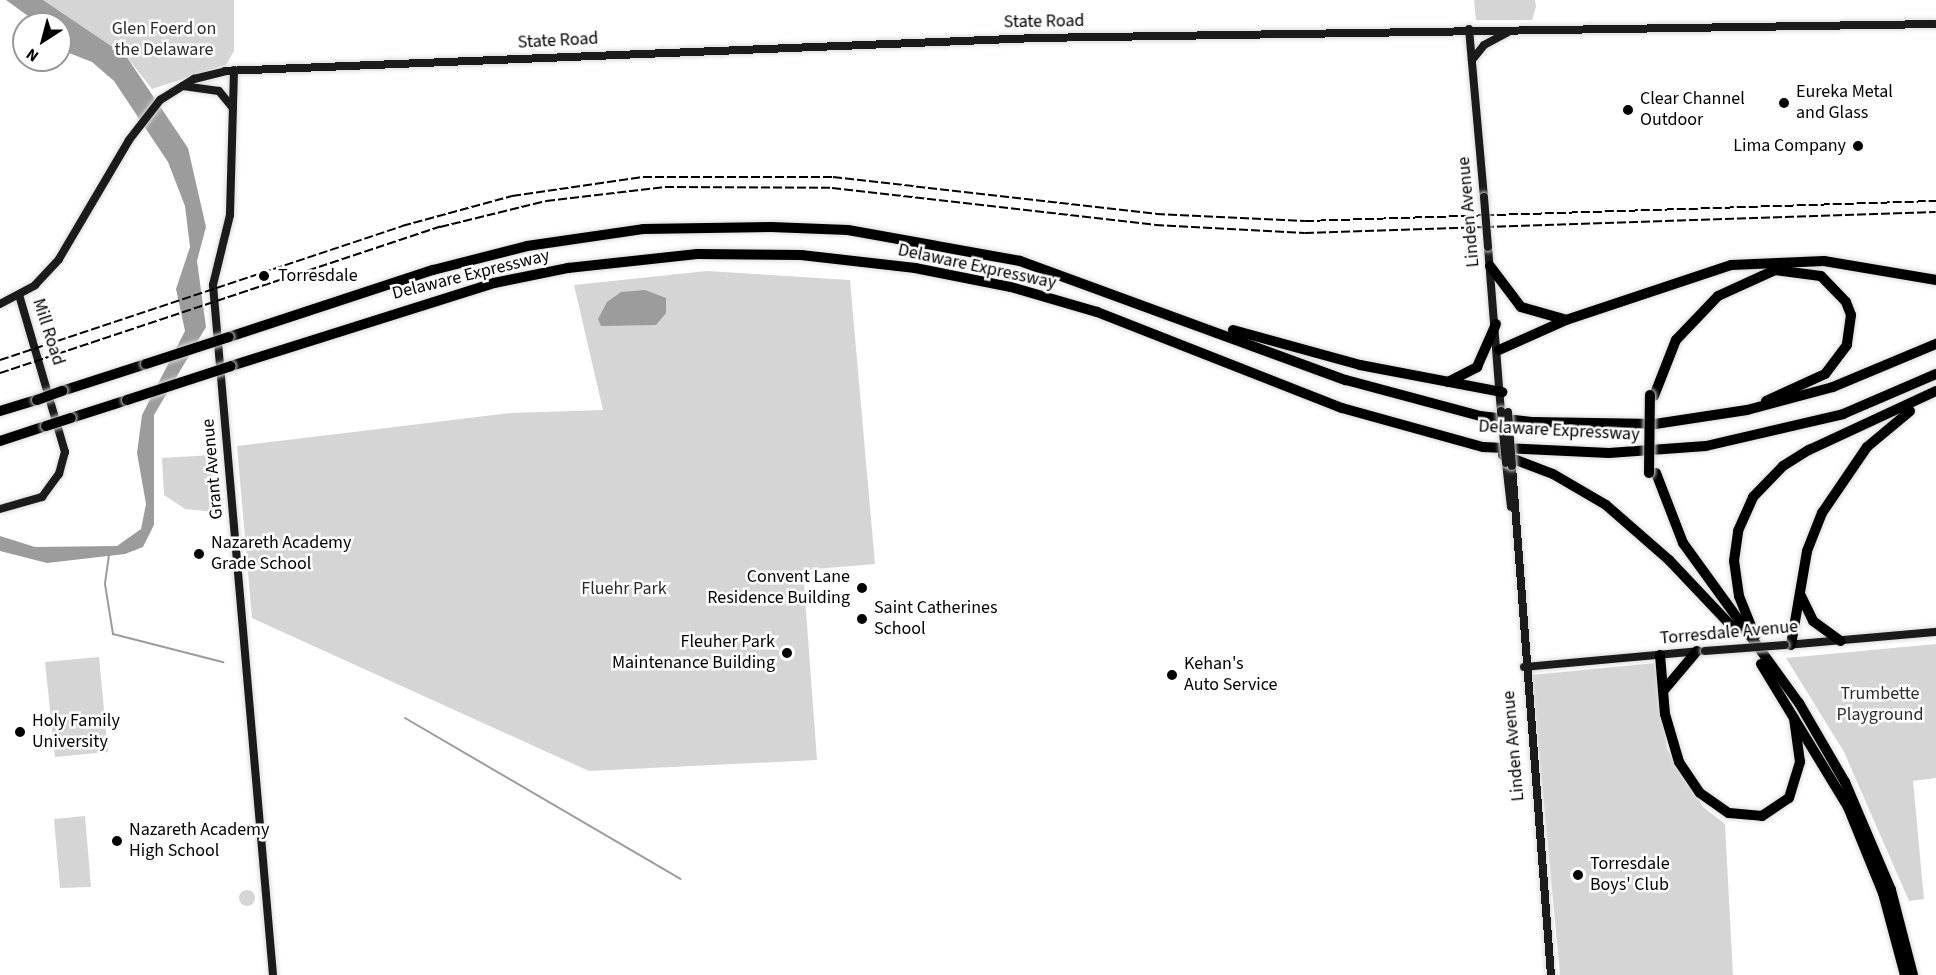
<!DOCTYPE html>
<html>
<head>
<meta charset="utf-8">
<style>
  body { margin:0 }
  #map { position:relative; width:1936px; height:975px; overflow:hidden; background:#fff; font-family:"Source Sans 3",sans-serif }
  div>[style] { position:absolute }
  .green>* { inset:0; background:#d5d5d5 }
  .round { border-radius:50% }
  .water>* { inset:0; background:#9c9c9c }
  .stream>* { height:2px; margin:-1px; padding:0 1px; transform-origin:1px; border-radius:1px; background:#9c9c9c }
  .roads { filter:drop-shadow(0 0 2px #dbdbdb) drop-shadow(0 0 2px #dbdbdb) }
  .secondary>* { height:8px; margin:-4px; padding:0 4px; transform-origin:4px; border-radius:4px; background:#1b1b1b }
  .highway>* { height:10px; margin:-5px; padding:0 5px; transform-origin:5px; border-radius:5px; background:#000 }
  .rail>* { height:2px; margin-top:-1px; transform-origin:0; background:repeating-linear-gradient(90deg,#000 0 9px,transparent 0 12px) }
  .bridges { filter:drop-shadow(0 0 2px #dbdbdb) drop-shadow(0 0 2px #dbdbdb) }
  .secondary-bridge>* { height:8px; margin:-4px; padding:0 4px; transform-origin:4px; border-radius:4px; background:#1b1b1b }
  .highway-bridge>* { height:10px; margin:-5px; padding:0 5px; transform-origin:5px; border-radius:5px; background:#000 }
  .dots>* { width:16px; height:16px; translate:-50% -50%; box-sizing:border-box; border:3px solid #fff; border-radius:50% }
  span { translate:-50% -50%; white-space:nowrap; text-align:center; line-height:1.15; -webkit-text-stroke:5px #fff; paint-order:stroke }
  .street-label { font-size:18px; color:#000 }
  .park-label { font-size:18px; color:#2c2c2c }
  .poi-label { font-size:18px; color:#000 }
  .left { translate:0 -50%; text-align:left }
  .right { translate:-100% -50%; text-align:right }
  .north { position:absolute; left:12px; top:12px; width:60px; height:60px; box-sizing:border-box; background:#fff; border:2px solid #999; border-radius:50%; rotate:216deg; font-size:16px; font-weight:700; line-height:24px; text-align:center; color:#000 }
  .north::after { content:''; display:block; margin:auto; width:21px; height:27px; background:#000; clip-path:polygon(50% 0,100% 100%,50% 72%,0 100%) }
</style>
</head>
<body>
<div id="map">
  <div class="green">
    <div style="clip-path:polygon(43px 0,234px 0,234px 51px,226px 65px,152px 89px,126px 56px)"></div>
    <div style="clip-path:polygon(1474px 0,1535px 0,1536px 7px,1532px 20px,1476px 20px)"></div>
    <div style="clip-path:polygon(707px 271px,850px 280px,875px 564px,803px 570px,817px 760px,589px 771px,252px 618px,237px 446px,511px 413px,603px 410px,574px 285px)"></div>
    <div style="clip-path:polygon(212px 455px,215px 512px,185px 509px,164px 495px,162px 458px)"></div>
    <div style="clip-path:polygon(1936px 644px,1936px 778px,1913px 781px,1924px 899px,1909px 901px,1844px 752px,1786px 658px)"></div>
    <div style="clip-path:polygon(99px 657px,108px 752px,55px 757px,45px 662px)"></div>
    <div style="clip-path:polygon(1655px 663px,1667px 749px,1703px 807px,1725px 824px,1733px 975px,1560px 975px,1532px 675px)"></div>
    <div style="clip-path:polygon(85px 816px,91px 887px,60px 888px,54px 819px)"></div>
    <div class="round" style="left:239px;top:890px;width:16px;height:16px"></div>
  </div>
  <div class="water">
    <div style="clip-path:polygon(6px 0,43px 0,126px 56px,188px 148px,206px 227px,197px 261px,206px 327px,154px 415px,154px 525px,143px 547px,125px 554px,47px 563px,0 551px,0 536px,35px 547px,117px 546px,141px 529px,146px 504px,137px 453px,142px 415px,185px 331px,176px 289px,190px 247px,185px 206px,168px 162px,114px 81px,92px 62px,69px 53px,60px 42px,60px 24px,39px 24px)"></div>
    <div style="clip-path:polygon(645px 290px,666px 298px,666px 313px,656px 325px,601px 326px,598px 319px,607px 302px,621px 292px)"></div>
  </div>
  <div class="stream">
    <div style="left:109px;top:555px;width:29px;rotate:98deg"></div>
    <div style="left:105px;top:584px;width:51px;rotate:80.9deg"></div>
    <div style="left:113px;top:634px;width:114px;rotate:14.3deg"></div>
    <div style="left:405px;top:718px;width:319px;rotate:30.3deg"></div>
  </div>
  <div class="roads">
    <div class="secondary">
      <div style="left:1469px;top:29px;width:169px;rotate:84.9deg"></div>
      <div style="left:1472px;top:60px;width:19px;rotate:-51deg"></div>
      <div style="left:1484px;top:45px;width:27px;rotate:-28deg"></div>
      <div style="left:234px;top:70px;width:145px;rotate:91.6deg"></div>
      <div style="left:230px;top:215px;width:72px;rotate:103.7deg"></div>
      <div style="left:213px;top:285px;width:693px;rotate:85.03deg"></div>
      <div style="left:183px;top:86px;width:36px;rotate:8deg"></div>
      <div style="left:219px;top:91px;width:22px;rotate:51deg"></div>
      <div style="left:1488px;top:247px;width:165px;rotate:85.5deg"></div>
      <div style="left:0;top:304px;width:40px;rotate:-28deg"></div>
      <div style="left:35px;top:285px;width:35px;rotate:-47deg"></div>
      <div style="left:59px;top:259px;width:138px;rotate:-59.5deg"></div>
      <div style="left:129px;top:140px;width:51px;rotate:-52.2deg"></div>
      <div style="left:160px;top:100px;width:40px;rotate:-32deg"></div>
      <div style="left:194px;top:79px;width:32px;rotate:-14deg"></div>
      <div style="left:225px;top:71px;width:812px;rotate:-2.33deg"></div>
      <div style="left:1036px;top:38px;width:900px;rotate:-0.89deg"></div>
      <div style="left:1506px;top:463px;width:44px;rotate:83.5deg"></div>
      <div style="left:1512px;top:466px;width:510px;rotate:85.62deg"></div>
      <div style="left:0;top:509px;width:44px;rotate:-15.9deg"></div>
      <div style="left:42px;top:497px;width:29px;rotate:-54deg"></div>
      <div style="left:59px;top:474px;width:23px;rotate:-75deg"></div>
      <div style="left:65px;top:452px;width:164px;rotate:-106.3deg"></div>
      <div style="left:1787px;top:645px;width:150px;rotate:-5deg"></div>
      <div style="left:1524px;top:667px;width:176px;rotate:-5.2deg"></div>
    </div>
    <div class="highway">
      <div style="left:1490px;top:266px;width:51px;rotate:52.9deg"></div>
      <div style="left:1521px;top:307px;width:44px;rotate:15.9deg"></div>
      <div style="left:1233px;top:330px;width:132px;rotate:15.4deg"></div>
      <div style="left:1360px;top:365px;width:145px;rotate:10.8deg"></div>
      <div style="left:229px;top:337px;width:215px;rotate:-18.2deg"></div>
      <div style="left:433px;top:270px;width:97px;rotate:-14.3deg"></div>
      <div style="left:527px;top:246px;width:117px;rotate:-8.3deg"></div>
      <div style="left:643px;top:229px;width:128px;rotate:-0.9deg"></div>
      <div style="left:771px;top:227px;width:77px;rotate:2.2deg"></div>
      <div style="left:848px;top:230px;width:175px;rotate:10.2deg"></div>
      <div style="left:1020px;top:261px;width:347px;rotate:20.1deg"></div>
      <div style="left:1346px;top:380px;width:139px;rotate:15deg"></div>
      <div style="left:1480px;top:416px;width:52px;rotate:6.6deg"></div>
      <div style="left:1532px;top:422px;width:123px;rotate:0.9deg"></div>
      <div style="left:1655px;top:424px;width:93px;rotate:-8.7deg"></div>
      <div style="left:1747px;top:410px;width:89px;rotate:-15deg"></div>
      <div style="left:1833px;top:387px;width:112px;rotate:-22.7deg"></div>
      <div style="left:1499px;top:350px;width:73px;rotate:-24.1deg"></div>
      <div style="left:1566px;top:320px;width:174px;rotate:-18.4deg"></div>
      <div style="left:1731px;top:265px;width:93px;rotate:-2.5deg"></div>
      <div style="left:1824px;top:261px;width:114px;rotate:9.6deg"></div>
      <div style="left:231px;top:366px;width:276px;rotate:-17.5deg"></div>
      <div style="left:494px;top:283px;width:76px;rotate:-11.5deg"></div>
      <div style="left:568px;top:268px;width:130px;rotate:-6.2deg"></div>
      <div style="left:697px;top:254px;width:104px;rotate:0.6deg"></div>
      <div style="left:801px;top:255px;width:115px;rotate:6.5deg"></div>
      <div style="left:915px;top:268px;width:98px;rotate:11.2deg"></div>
      <div style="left:1011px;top:287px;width:90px;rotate:16.2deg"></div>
      <div style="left:1097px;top:312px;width:263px;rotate:21.4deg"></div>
      <div style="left:1342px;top:408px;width:146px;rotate:15.5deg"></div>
      <div style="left:1483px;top:447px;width:126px;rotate:2.7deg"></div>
      <div style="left:1609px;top:453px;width:97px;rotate:-4.1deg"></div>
      <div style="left:1706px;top:446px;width:141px;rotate:-13.1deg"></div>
      <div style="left:1843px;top:414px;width:101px;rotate:-23.3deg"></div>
      <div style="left:1448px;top:382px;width:33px;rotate:-27deg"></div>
      <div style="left:1477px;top:367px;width:47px;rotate:-66.2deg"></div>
      <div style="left:62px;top:391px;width:88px;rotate:-17.8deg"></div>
      <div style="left:1654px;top:396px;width:60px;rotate:-68.6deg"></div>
      <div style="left:1676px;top:340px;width:61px;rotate:-46.3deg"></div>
      <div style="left:1718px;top:296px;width:63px;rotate:-24.5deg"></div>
      <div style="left:1775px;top:270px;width:46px;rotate:7.4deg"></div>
      <div style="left:1821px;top:276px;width:36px;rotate:46deg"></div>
      <div style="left:1846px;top:302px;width:14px;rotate:69deg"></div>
      <div style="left:1851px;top:315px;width:30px;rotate:98deg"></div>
      <div style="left:1847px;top:345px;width:36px;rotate:127deg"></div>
      <div style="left:1825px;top:374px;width:65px;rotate:155.4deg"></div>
      <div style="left:0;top:411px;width:39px;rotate:-17deg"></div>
      <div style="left:71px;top:418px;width:59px;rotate:-17.8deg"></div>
      <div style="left:0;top:441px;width:48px;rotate:-18.1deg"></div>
      <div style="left:1503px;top:455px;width:53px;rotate:20.8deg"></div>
      <div style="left:1553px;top:474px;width:61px;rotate:30.3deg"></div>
      <div style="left:1606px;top:505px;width:84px;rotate:41.1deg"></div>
      <div style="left:1669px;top:560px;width:99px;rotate:46.6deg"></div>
      <div style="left:1656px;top:473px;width:75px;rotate:68.9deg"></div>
      <div style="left:1683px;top:543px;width:198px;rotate:54.1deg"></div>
      <div style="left:1799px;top:703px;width:91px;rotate:59.8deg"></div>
      <div style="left:1845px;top:782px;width:117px;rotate:66.9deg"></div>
      <div style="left:1891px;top:890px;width:88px;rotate:75.5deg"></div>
      <div style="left:1800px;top:594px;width:30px;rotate:64deg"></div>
      <div style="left:1813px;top:621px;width:34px;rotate:36deg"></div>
      <div style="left:1755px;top:636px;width:43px;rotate:-111.8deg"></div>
      <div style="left:1739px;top:596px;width:35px;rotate:-98deg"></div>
      <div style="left:1734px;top:561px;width:30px;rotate:-82deg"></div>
      <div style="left:1738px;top:531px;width:37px;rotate:-66deg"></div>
      <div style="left:1753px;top:497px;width:43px;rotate:-45.9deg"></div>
      <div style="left:1783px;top:466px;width:31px;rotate:-32deg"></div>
      <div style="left:1809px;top:450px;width:140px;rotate:-24.9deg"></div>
      <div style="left:1791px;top:645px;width:95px;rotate:-80.3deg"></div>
      <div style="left:1807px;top:551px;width:41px;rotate:-68.5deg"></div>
      <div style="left:1822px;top:513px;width:80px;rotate:-55.7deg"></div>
      <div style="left:1867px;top:447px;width:56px;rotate:-39.9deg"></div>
      <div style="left:1660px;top:655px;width:59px;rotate:85.2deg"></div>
      <div style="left:1665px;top:714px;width:50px;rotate:73.7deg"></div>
      <div style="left:1679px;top:762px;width:37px;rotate:56deg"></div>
      <div style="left:1700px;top:793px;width:35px;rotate:35deg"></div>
      <div style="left:1729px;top:813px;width:33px;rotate:5deg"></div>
      <div style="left:1762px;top:816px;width:32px;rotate:-34deg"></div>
      <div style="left:1789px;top:798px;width:38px;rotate:-73deg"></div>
      <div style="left:1800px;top:762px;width:44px;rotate:-97.8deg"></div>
      <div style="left:1761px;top:664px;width:167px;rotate:58.7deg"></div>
      <div style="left:1848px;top:807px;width:93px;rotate:67.9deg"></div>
      <div style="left:1883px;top:893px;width:85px;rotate:75deg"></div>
      <div style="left:1664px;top:690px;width:51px;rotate:-49.8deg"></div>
    </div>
  </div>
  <div class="rail">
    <div style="left:0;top:360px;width:424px;rotate:-18.4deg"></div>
    <div style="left:402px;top:226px;width:114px;rotate:-15.3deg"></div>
    <div style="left:512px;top:196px;width:132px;rotate:-8.3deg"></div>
    <div style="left:643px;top:177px;width:190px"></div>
    <div style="left:833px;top:177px;width:325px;rotate:6.5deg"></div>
    <div style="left:1156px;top:214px;width:149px;rotate:2.7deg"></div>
    <div style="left:1305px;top:221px;width:631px;rotate:-1.82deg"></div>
    <div style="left:0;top:373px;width:464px;rotate:-18.4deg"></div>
    <div style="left:440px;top:227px;width:109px;rotate:-13.8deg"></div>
    <div style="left:546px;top:201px;width:120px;rotate:-6.7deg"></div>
    <div style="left:665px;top:187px;width:167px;rotate:0.3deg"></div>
    <div style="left:832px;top:188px;width:325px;rotate:6.5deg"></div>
    <div style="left:1155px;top:225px;width:150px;rotate:3.1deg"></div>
    <div style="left:1305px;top:233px;width:631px;rotate:-1.91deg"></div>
  </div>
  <div class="bridges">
    <div class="secondary-bridge">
      <div style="left:1484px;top:197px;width:50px;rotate:85.4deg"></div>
      <div style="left:1501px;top:411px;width:52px;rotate:84.5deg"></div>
      <div style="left:1508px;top:412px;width:54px;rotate:85.8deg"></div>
      <div style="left:1705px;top:651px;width:80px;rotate:-4.3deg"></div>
    </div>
    <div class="highway-bridge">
      <div style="left:146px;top:364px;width:87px;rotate:-18deg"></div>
      <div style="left:37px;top:400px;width:27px;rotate:-20deg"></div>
      <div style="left:127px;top:400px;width:109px;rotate:-18.1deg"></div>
      <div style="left:46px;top:426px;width:26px;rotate:-18deg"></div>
      <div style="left:1649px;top:473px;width:78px;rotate:-89.3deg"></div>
    </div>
  </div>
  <div class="dots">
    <div style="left:1784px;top:103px;background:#000"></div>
    <div style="left:1628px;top:110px;background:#000"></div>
    <div style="left:1858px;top:146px;background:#000"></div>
    <div style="left:264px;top:276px;background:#000"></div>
    <div style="left:199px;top:554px;background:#000"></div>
    <div style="left:862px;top:588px;background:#000"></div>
    <div style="left:862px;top:619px;background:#000"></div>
    <div style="left:787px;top:653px;background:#000"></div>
    <div style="left:1172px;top:675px;background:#000"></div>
    <div style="left:20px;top:732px;background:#000"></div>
    <div style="left:117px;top:841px;background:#000"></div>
    <div style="left:1578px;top:875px;background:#000"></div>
  </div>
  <div class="street-label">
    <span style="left:1044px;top:22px;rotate:-1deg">State Road</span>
    <span style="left:558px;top:41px;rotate:-3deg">State Road</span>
    <span style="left:1469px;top:212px;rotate:-95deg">Linden Avenue</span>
    <span style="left:977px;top:267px;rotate:12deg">Delaware Expressway</span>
    <span style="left:471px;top:275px;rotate:-14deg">Delaware Expressway</span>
    <span style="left:48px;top:332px;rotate:72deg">Mill Road</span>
    <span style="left:1559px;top:431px;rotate:3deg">Delaware Expressway</span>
    <span style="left:213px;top:469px;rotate:-95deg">Grant Avenue</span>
    <span style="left:1729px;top:633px;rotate:-5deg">Torresdale Avenue</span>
    <span style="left:1514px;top:746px;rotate:-95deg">Linden Avenue</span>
  </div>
  <div class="park-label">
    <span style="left:164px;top:40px">Glen Foerd on<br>the Delaware</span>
    <span style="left:624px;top:589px">Fluehr Park</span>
    <span style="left:1880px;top:705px">Trumbette<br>Playground</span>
  </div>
  <div class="poi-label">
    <span class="left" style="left:1796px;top:103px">Eureka Metal<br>and Glass</span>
    <span class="left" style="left:1640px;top:110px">Clear Channel<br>Outdoor</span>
    <span class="right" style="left:1846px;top:146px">Lima Company</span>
    <span class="left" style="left:278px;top:276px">Torresdale</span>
    <span class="left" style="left:211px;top:554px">Nazareth Academy<br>Grade School</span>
    <span class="right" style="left:850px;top:588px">Convent Lane<br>Residence Building</span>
    <span class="left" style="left:874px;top:619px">Saint Catherines<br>School</span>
    <span class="right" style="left:775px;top:653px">Fleuher Park<br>Maintenance Building</span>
    <span class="left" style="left:1184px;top:675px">Kehan's<br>Auto Service</span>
    <span class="left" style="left:32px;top:732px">Holy Family<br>University</span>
    <span class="left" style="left:129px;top:841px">Nazareth Academy<br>High School</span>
    <span class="left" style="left:1590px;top:875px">Torresdale<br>Boys' Club</span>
  </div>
  <div class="north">N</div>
</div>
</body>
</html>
